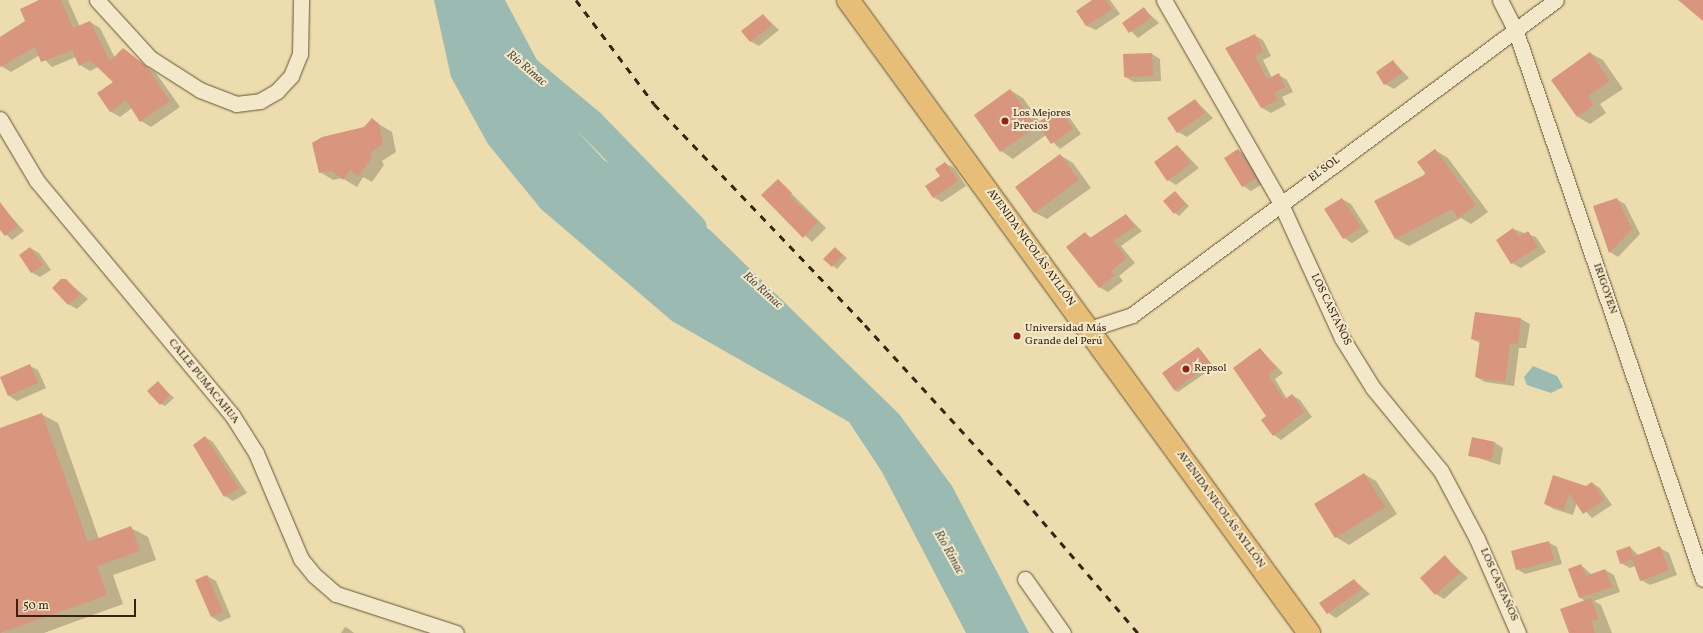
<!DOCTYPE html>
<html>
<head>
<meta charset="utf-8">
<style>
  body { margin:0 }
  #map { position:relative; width:1703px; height:633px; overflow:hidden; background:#edddae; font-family:Vollkorn,serif }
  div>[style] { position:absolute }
  .water>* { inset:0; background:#9bbab2 }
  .shadow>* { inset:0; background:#0003 }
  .river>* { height:29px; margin:-14.5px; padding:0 14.5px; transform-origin:14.5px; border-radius:14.5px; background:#9bbab2 }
  .building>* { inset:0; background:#d8967e }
  .roads { filter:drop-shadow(0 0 1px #665238) drop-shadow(0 0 1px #665238) }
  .minor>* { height:15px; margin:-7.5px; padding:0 7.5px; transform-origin:7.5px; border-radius:7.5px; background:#f3e9ca }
  .trunk>* { height:22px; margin:-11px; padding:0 11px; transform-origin:11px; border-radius:11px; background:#e6be77 }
  .rail>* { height:3px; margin-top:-1.5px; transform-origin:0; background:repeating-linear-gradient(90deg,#392310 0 7px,transparent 0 14px) }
  .dots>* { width:11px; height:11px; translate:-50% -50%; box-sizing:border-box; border:2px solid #f3e9ca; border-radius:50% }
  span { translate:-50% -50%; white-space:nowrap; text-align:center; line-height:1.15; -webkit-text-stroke:4px #f3e9ca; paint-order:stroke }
  .poi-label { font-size:11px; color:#392310 }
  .left { translate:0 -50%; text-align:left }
  .street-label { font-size:11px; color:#392310 }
  .water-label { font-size:12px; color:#565041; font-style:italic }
  .scale { position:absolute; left:16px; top:599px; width:120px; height:18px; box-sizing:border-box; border:2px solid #392310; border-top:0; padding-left:5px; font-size:12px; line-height:14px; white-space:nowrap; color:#392310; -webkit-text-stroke:3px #f3e9ca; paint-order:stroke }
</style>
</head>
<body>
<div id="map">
  <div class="water">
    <div style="clip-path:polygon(434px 0,505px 0,571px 124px,604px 160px,710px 230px,899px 414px,952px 486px,1029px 633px,966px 633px,882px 472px,849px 422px,672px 321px,541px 209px,488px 144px,451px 77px)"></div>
    <div style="clip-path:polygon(1533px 366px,1557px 376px,1563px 387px,1551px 393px,1527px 385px,1524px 377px)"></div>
  </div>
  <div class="shadow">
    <div style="clip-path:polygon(41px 0,68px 0,80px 27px,90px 22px,100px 28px,115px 58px,123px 50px,156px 73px,180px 107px,151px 127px,141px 121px,132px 108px,120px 117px,110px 111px,114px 83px,98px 67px,90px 71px,80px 65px,76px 57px,52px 67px,40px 55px,11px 72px,1px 66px,0 38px,27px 22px)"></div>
    <div style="clip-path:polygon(1094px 0,1110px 0,1120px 14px,1096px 30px,1087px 26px,1077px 11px)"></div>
    <div style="clip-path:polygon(1144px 9px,1159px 23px,1138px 38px,1123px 23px)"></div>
    <div style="clip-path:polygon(763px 15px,779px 30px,759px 46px,750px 41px)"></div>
    <div style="clip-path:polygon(1255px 36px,1263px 40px,1271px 56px,1263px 60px,1272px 78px,1279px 75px,1287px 80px,1293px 92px,1282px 97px,1286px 105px,1271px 113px,1262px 108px,1227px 48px)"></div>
    <div style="clip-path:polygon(1590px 53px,1603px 60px,1623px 89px,1600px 104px,1606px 113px,1590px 124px,1578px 117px)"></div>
    <div style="clip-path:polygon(1152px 54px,1160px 59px,1161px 81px,1134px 82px,1125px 77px)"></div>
    <div style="clip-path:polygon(1393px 61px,1409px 78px,1394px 89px,1385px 84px)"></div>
    <div style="clip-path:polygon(1010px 90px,1023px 98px,1040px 122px,1059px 109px,1067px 114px,1081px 134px,1060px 149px,1046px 135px,1013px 159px,1001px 151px)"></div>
    <div style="clip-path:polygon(1195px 100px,1213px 118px,1187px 137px,1178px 132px)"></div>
    <div style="clip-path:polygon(372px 120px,392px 132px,396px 152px,382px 161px,384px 165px,372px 182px,363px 177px,357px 187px,342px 178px,333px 180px,320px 172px)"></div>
    <div style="clip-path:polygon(1178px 146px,1199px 168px,1176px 185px,1168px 180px)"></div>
    <div style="clip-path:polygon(1238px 150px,1246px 155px,1264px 183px,1251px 191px,1243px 186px)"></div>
    <div style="clip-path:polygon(1435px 150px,1448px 158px,1488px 212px,1471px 224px,1461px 218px,1409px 246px,1396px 239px)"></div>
    <div style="clip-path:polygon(1060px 155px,1073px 163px,1091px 188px,1047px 219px,1034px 212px)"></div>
    <div style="clip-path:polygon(945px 163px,954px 168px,966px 186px,942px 202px,933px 197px)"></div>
    <div style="clip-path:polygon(778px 180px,826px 228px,812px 242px,762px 195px)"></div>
    <div style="clip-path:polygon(1175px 192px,1189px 206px,1179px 216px,1175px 213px)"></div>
    <div style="clip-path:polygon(1342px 199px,1351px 204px,1369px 232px,1352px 243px,1344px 238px)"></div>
    <div style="clip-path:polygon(1616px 199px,1625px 204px,1640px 234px,1618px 257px,1610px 252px)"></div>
    <div style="clip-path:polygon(0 204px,24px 231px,12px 240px,0 228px)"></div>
    <div style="clip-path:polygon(1126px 215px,1142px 231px,1121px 246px,1135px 263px,1119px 276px,1123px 281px,1108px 292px,1099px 287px,1085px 234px,1092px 238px)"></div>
    <div style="clip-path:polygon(1513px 229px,1536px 237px,1546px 252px,1521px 268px,1512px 263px)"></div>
    <div style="clip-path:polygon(30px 248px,39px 253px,51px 270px,40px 277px,31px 272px)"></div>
    <div style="clip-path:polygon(835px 248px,847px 258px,837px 269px,824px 259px)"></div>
    <div style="clip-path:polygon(66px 280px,88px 299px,77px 309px,68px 304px)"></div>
    <div style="clip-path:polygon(1476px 313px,1521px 319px,1530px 324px,1526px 348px,1519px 348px,1514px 386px,1485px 382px,1476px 377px,1480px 343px,1472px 339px)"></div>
    <div style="clip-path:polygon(1199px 348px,1214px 367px,1178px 392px,1174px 390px)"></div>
    <div style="clip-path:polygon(1260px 349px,1283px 373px,1275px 379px,1287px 399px,1292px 395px,1300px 400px,1312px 417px,1281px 440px,1274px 435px,1268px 417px)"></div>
    <div style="clip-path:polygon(30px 366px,38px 370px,46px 388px,17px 401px,9px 396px)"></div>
    <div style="clip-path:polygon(158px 383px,174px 398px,165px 406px,161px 404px)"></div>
    <div style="clip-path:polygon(41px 414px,58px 423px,99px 539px,131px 528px,148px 537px,156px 560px,113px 575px,123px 604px,44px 633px,0 633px,0 429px)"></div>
    <div style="clip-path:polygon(205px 437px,213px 442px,247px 493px,233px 501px,225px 496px)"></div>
    <div style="clip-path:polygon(1495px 443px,1503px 448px,1500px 465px,1469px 455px)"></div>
    <div style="clip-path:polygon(1364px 474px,1376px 481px,1397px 514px,1349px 545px,1336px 537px)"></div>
    <div style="clip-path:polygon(1554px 477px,1586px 487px,1592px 483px,1600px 488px,1612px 505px,1592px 518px,1577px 502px,1573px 515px,1554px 509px,1545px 504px)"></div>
    <div style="clip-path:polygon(1548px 542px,1557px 547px,1562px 564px,1525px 574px,1517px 569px)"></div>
    <div style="clip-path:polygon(1630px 547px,1639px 556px,1660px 548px,1669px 553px,1677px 575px,1650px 585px,1641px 580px,1635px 566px,1630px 568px,1621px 563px)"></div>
    <div style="clip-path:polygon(1445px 557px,1468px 578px,1444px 599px,1436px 594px)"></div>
    <div style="clip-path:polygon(1581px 565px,1592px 575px,1605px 570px,1614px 575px,1620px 592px,1594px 601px,1601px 605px,1612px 633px,1570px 633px,1586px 601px,1580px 598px,1570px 569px)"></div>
    <div style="clip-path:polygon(207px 576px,216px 581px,231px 617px,220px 622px,212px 617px,196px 581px)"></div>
    <div style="clip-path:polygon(1354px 580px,1370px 594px,1336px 618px,1328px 613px)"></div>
    <div style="clip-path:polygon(345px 627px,349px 629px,354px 633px,341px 633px)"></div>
  </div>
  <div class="river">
    <div style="left:525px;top:69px;width:85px;rotate:39.7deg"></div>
    <div style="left:590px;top:123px;width:146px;rotate:45.8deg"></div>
  </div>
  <div class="building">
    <div style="clip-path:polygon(39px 0,61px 0,73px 28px,90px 21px,110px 61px,123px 48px,146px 66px,170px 101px,140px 122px,126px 100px,110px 112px,97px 93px,113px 82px,90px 60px,79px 66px,72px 50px,41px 62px,35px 47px,0 67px,0 37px,25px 21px,20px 9px)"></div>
    <div style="clip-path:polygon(1092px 0,1106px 0,1112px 9px,1086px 26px,1076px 11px)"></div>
    <div style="clip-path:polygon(1678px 0,1703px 0,1703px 21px)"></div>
    <div style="clip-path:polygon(1144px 7px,1151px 18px,1129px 33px,1122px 23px)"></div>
    <div style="clip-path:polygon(763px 14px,772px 25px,750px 42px,741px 31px)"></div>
    <div style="clip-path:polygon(1255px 34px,1263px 51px,1255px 56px,1267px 79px,1279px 73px,1285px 87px,1274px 93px,1278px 100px,1261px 108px,1225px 48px)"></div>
    <div style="clip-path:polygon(1590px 52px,1610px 81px,1588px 96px,1594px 105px,1577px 117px,1551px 80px)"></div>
    <div style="clip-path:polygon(1152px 53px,1153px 76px,1124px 77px,1123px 54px)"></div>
    <div style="clip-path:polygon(1393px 60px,1402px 73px,1384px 85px,1376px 72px)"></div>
    <div style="clip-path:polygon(1010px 89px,1036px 126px,1000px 152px,974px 115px)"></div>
    <div style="clip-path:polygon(1195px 99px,1205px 113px,1177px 133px,1167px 118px)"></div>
    <div style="clip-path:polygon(1059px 108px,1073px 129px,1051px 144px,1037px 123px)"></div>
    <div style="clip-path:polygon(372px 118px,379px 124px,383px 144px,370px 153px,372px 158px,358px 176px,350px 170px,343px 180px,332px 171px,319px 173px,312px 143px,322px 137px,364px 127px)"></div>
    <div style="clip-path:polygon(1177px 145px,1191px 163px,1167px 181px,1154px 162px)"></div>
    <div style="clip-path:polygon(1238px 149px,1256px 178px,1242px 187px,1224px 158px)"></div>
    <div style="clip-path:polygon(1435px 149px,1476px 205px,1458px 218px,1452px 209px,1395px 239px,1374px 201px,1426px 174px,1417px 162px)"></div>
    <div style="clip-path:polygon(1060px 154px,1079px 180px,1034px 213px,1015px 187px)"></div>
    <div style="clip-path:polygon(945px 162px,958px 181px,933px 198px,925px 186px,940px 176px,935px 169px)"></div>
    <div style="clip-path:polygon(778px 179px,792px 193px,789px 196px,818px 222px,803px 238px,761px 195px)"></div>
    <div style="clip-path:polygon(1175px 191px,1186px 204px,1174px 214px,1163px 201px)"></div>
    <div style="clip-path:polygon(1342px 198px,1361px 227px,1343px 239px,1324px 209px)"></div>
    <div style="clip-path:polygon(1617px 198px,1632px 229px,1609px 253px,1593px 206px)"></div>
    <div style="clip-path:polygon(0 202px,18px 226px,5px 236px,0 230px)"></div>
    <div style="clip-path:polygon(1126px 214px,1135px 226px,1113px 241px,1127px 258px,1111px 271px,1115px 275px,1099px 288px,1066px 247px,1085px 232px,1090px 238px)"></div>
    <div style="clip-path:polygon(1513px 228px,1519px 237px,1528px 231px,1538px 247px,1511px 264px,1496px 240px)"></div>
    <div style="clip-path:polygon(30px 247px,43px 265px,31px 273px,19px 255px)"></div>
    <div style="clip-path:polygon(835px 247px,843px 255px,832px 267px,823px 259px)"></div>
    <div style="clip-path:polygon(61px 279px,66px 279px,80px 294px,68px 305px,52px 288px)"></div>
    <div style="clip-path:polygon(1475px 312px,1521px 318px,1518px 344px,1510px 343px,1505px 382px,1475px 377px,1480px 340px,1471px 339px)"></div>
    <div style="clip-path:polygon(1198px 347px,1211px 364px,1174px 390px,1162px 373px)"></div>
    <div style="clip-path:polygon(1260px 348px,1276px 368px,1268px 375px,1284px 400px,1292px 394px,1304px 412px,1273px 436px,1261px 420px,1266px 416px,1233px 368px)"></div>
    <div style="clip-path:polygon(30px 364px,38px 383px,8px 396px,0 377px)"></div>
    <div style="clip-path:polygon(158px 381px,170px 395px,160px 405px,147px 391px)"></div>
    <div style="clip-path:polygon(42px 413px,88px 542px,131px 526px,140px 551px,97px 566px,107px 595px,0 633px,0 428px)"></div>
    <div style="clip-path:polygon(205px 436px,239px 488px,224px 497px,193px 445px)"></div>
    <div style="clip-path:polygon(1472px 437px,1495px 442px,1491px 460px,1468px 456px)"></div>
    <div style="clip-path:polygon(1364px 473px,1385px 507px,1335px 538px,1314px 504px)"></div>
    <div style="clip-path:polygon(1553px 475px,1586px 486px,1592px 482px,1604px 500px,1583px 514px,1569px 493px,1564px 510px,1544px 504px)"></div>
    <div style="clip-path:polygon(1549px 541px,1554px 560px,1516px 570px,1511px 551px)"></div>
    <div style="clip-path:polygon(1630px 546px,1633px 557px,1660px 546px,1669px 570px,1640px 581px,1632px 559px,1620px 564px,1616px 551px)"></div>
    <div style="clip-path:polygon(1445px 555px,1460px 573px,1435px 595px,1420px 578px)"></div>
    <div style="clip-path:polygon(1581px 564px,1586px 576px,1605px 569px,1612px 587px,1579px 598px,1568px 569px)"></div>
    <div style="clip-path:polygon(207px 575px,223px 612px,211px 617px,195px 580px)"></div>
    <div style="clip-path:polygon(1354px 579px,1362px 589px,1327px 614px,1319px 603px)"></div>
    <div style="clip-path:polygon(1591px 598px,1598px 619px,1591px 621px,1595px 633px,1569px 633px,1560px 609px)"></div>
  </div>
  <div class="roads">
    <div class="minor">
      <div style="left:97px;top:0;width:79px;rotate:47.6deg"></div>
      <div style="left:150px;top:58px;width:59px;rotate:32.6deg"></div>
      <div style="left:200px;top:90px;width:39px;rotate:21deg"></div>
      <div style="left:236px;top:104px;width:24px;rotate:-7deg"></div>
      <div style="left:260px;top:101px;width:20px;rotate:-30deg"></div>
      <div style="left:277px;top:91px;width:21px;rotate:-47deg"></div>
      <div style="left:291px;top:76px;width:24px;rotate:-68deg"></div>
      <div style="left:300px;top:54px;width:54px;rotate:-88.9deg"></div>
      <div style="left:1164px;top:0;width:233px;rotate:60.1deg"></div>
      <div style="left:1280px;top:202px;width:149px;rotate:65.5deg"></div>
      <div style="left:1342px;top:338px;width:59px;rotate:58.2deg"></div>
      <div style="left:1373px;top:388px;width:107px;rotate:50.7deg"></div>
      <div style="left:1441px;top:471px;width:77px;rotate:62.1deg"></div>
      <div style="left:1477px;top:539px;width:103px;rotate:66.4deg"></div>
      <div style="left:1500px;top:0;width:36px;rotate:63deg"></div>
      <div style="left:1516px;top:32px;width:578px;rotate:71.13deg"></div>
      <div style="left:0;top:119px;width:72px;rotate:59.2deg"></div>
      <div style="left:37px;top:181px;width:305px;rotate:50.2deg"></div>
      <div style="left:232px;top:415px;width:45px;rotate:57.7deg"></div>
      <div style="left:256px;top:453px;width:115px;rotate:67deg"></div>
      <div style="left:301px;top:559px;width:21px;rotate:51deg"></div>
      <div style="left:314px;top:575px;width:29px;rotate:41deg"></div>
      <div style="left:336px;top:594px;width:126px;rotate:18deg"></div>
      <div style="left:1089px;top:329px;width:45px;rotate:-18deg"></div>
      <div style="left:1132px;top:315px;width:528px;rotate:-36.61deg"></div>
      <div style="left:1025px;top:579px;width:66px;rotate:54.9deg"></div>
    </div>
    <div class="trunk">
      <div style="left:848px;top:0;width:783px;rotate:53.93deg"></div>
    </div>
  </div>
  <div class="rail">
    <div style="left:576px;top:0;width:130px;rotate:53.1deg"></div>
    <div style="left:654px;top:104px;width:306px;rotate:46.3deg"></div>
    <div style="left:865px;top:325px;width:222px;rotate:47.6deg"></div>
    <div style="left:1015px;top:489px;width:189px;rotate:49.5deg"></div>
  </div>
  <div class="dots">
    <div style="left:1005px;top:121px;background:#8f2418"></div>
    <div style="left:1017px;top:336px;background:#8f2418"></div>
    <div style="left:1186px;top:369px;background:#8f2418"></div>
  </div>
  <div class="poi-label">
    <span class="left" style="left:1013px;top:121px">Los Mejores<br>Precios</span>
    <span class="left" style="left:1025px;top:336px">Universidad Más<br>Grande del Perú</span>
    <span class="left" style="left:1194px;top:369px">Repsol</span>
  </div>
  <div class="street-label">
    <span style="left:1325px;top:170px;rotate:-36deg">EL SOL</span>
    <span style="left:1030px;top:248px;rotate:54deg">AVENIDA NICOLÁS AYLLÓN</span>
    <span style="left:1604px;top:289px;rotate:71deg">IRIGOYEN</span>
    <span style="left:1330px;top:310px;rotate:64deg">LOS CASTAÑOS</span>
    <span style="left:203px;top:382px;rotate:51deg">CALLE PUMACAHUA</span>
    <span style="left:1220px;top:510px;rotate:54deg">AVENIDA NICOLÁS AYLLÓN</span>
    <span style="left:1498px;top:585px;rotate:66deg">LOS CASTAÑOS</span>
  </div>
  <div class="water-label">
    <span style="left:526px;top:69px;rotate:40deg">Río Rímac</span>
    <span style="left:762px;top:291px;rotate:42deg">Río Rímac</span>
    <span style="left:948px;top:553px;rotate:61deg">Río Rímac</span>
  </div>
  <div class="scale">50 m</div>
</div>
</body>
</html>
